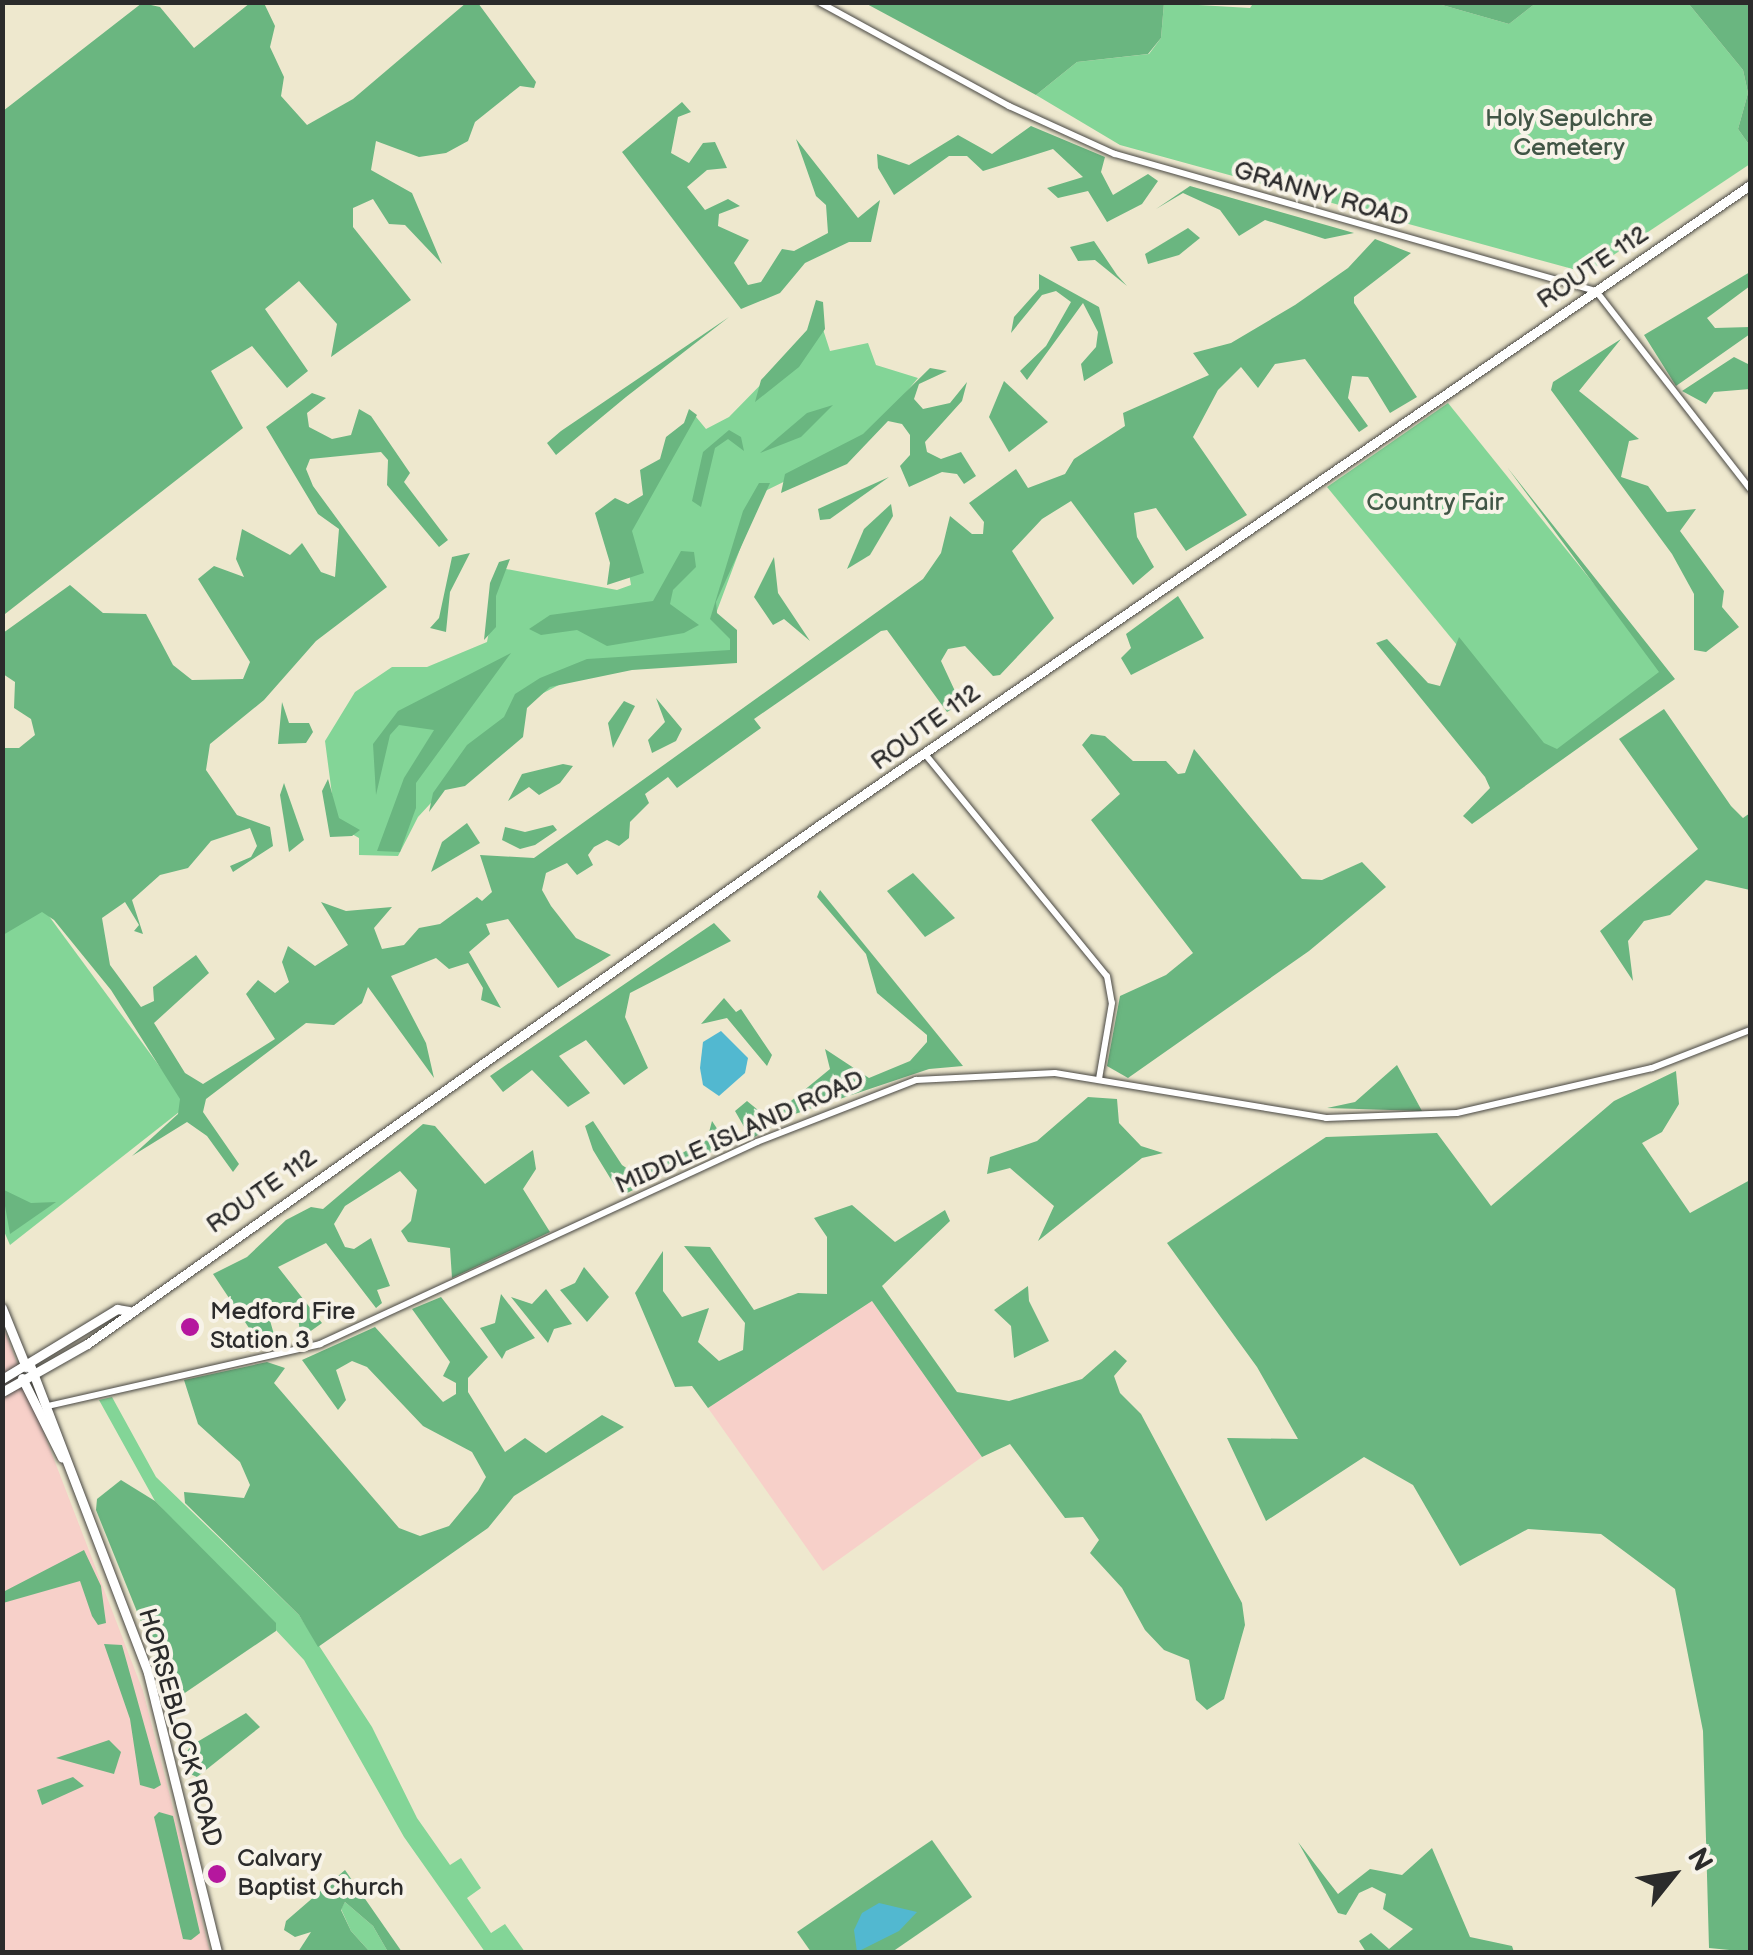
<!DOCTYPE html>
<html>
<head>
<meta charset="utf-8">
<style>
  body { margin:0 }
  #map { position:relative; width:1753px; height:1955px; overflow:hidden; background:#eee8ce; font-family:"Balsamiq Sans",sans-serif }
  div>[style] { position:absolute }
  .built>* { inset:0; background:#f7d0c9 }
  .green>* { inset:0; background:#83d597 }
  .forest>* { inset:0; background:#6ab680 }
  .water>* { inset:0; background:#52b8d0 }
  .roads { filter:drop-shadow(0 0 2px #484743) drop-shadow(0 0 2px #484743) }
  .tertiary>* { height:6px; margin:-3px; padding:0 3px; transform-origin:3px; border-radius:3px; background:#fff }
  .primary>* { height:9px; margin:-4.5px; padding:0 4.5px; transform-origin:4.5px; border-radius:4.5px; background:#fff }
  .dots>* { width:28px; height:28px; translate:-50% -50%; box-sizing:border-box; border:5px solid #f7f3e8; border-radius:50% }
  span { translate:-50% -50%; white-space:nowrap; text-align:center; line-height:1.15; -webkit-text-stroke:8px #f7f3e8; paint-order:stroke }
  .park-label { font-size:25px; color:#415646 }
  .street-label { font-size:25px; color:#2b2b2b }
  .poi-label { font-size:25px; color:#2b2b2b }
  .left { translate:0 -50%; text-align:left }
  .frame { position:absolute; inset:0; border:5px solid #2b2b2b; pointer-events:none }
  .north { position:absolute; left:1623px; top:1825px; width:100px; height:100px; -webkit-text-stroke:8px #f7f3e8; paint-order:stroke; rotate:60deg; font-size:28px; font-weight:700; line-height:40px; text-align:center; color:#2b2b2b }
  .north::after { content:''; display:block; margin:auto; width:35px; height:45px; background:#2b2b2b; clip-path:polygon(50% 0,100% 100%,50% 72%,0 100%) }
</style>
</head>
<body>
<div id="map">
  <div class="built">
    <div style="clip-path:polygon(872px 1301px,982px 1457px,823px 1571px,708px 1408px)"></div>
    <div style="clip-path:polygon(2px 1324px,143px 1691px,210px 1952px,3px 1952px)"></div>
  </div>
  <div class="green">
    <div style="clip-path:polygon(1254px 2px,1435px 3px,1509px 24px,1536px 3px,1688px 3px,1743px 70px,1748px 93px,1738px 129px,1750px 146px,1750px 164px,1594px 268px,1580px 271px,1120px 145px,1036px 95px,1077px 62px,1149px 54px,1161px 38px,1164px 3px,1250px 8px)"></div>
    <div style="clip-path:polygon(821px 323px,830px 351px,868px 343px,876px 365px,918px 378px,865px 442px,761px 493px,715px 616px,734px 636px,731px 656px,584px 672px,522px 704px,418px 817px,398px 856px,359px 855px,359px 838px,336px 825px,325px 741px,355px 692px,392px 667px,427px 667px,487px 642px,501px 568px,617px 590px,631px 585px,622px 531px,692px 412px,706px 429px,729px 417px)"></div>
    <div style="clip-path:polygon(1448px 403px,1669px 677px,1554px 763px,1327px 487px)"></div>
    <div style="clip-path:polygon(43px 908px,188px 1105px,10px 1245px,3px 1229px,3px 933px)"></div>
    <div style="clip-path:polygon(112px 1397px,156px 1477px,299px 1615px,372px 1727px,417px 1818px,450px 1865px,461px 1858px,481px 1888px,467px 1898px,491px 1933px,505px 1924px,525px 1952px,485px 1952px,404px 1837px,304px 1660px,155px 1501px,99px 1400px)"></div>
    <div style="clip-path:polygon(345px 1902px,373px 1926px,388px 1952px,370px 1952px,351px 1931px,341px 1909px)"></div>
  </div>
  <div class="forest">
    <div style="clip-path:polygon(142px 3px,160px 7px,194px 48px,250px 3px,264px 3px,275px 26px,270px 47px,284px 77px,281px 96px,307px 125px,353px 99px,466px 3px,478px 3px,536px 82px,534px 88px,520px 86px,475px 122px,468px 141px,446px 153px,419px 157px,376px 141px,371px 170px,412px 193px,442px 264px,405px 225px,389px 224px,373px 199px,353px 208px,353px 227px,411px 300px,331px 357px,337px 324px,299px 281px,265px 309px,308px 371px,287px 388px,252px 346px,211px 371px,243px 428px,5px 614px,3px 111px)"></div>
    <div style="clip-path:polygon(865px 3px,1164px 3px,1161px 38px,1148px 54px,1077px 62px,1036px 95px)"></div>
    <div style="clip-path:polygon(1435px 3px,1536px 3px,1509px 24px)"></div>
    <div style="clip-path:polygon(1688px 3px,1750px 3px,1750px 146px,1738px 129px,1748px 93px,1743px 70px)"></div>
    <div style="clip-path:polygon(682px 102px,691px 112px,678px 117px,671px 153px,689px 163px,703px 143px,715px 142px,727px 168px,707px 170px,687px 187px,705px 210px,728px 199px,740px 206px,719px 214px,718px 226px,749px 240px,734px 263px,748px 285px,761px 282px,782px 249px,794px 251px,828px 233px,826px 205px,816px 196px,796px 139px,858px 218px,880px 200px,871px 242px,849px 242px,805px 263px,780px 293px,741px 309px,622px 152px)"></div>
    <div style="clip-path:polygon(1031px 126px,1105px 157px,1101px 172px,1113px 195px,1148px 174px,1158px 181px,1142px 204px,1107px 222px,1088px 191px,1058px 198px,1047px 188px,1083px 177px,1053px 149px,983px 171px,967px 156px,949px 156px,894px 195px,878px 168px,877px 154px,909px 165px,958px 135px,992px 154px)"></div>
    <div style="clip-path:polygon(1190px 186px,1354px 233px,1325px 239px,1265px 220px,1239px 236px,1220px 210px,1183px 193px,1156px 209px)"></div>
    <div style="clip-path:polygon(1188px 228px,1200px 238px,1179px 255px,1148px 264px,1145px 254px)"></div>
    <div style="clip-path:polygon(1375px 239px,1411px 253px,1354px 297px,1354px 303px,1417px 397px,1390px 413px,1368px 377px,1352px 376px,1348px 398px,1368px 426px,1359px 432px,1305px 359px,1275px 364px,1258px 388px,1241px 367px,1218px 390px,1193px 437px,1247px 515px,1186px 551px,1156px 508px,1134px 513px,1137px 537px,1154px 567px,1133px 585px,1071px 501px,1042px 519px,1012px 551px,1054px 618px,1000px 675px,993px 676px,965px 646px,948px 649px,941px 661px,961px 704px,947px 712px,887px 630px,881px 631px,754px 719px,761px 728px,677px 788px,668px 777px,645px 794px,649px 803px,630px 822px,629px 838px,619px 846px,607px 840px,594px 847px,588px 855px,593px 865px,577px 875px,567px 863px,546px 873px,542px 890px,551px 906px,576px 938px,611px 955px,558px 988px,508px 919px,486px 924px,490px 934px,469px 952px,501px 1008px,481px 1000px,483px 988px,468px 963px,449px 969px,436px 958px,391px 976px,426px 1043px,434px 1078px,368px 987px,362px 1003px,334px 1025px,306px 1023px,206px 1099px,203px 1112px,239px 1164px,233px 1172px,207px 1136px,187px 1122px,132px 1156px,178px 1114px,180px 1099px,111px 990px,54px 920px,42px 912px,3px 935px,3px 748px,19px 748px,35px 735px,31px 719px,14px 708px,15px 682px,3px 674px,3px 633px,70px 585px,103px 613px,146px 614px,173px 665px,192px 680px,243px 679px,250px 662px,198px 579px,214px 566px,244px 577px,236px 559px,242px 529px,290px 555px,302px 543px,321px 572px,335px 577px,339px 529px,318px 514px,266px 427px,312px 393px,326px 398px,307px 413px,309px 427px,332px 439px,351px 435px,359px 409px,371px 416px,410px 473px,404px 482px,448px 540px,439px 547px,387px 485px,388px 460px,381px 452px,310px 459px,306px 469px,313px 486px,387px 587px,316px 641px,264px 700px,210px 744px,206px 770px,237px 815px,270px 827px,273px 846px,233px 872px,230px 866px,251px 857px,257px 846px,250px 828px,211px 841px,188px 868px,160px 875px,132px 900px,143px 934px,134px 931px,139px 925px,125px 902px,102px 918px,110px 965px,141px 1007px,154px 1001px,153px 987px,196px 955px,209px 973px,154px 1023px,185px 1073px,203px 1084px,275px 1039px,246px 994px,258px 980px,275px 993px,289px 982px,282px 962px,288px 946px,315px 966px,348px 945px,321px 902px,346px 911px,392px 907px,374px 928px,382px 949px,404px 945px,419px 928px,440px 924px,477px 897px,482px 901px,492px 892px,480px 855px,534px 858px,923px 579px,941px 553px,950px 516px,972px 534px,983px 534px,984px 522px,969px 503px,1016px 469px,1028px 488px,1065px 474px,1074px 459px,1125px 426px,1123px 413px,1209px 375px,1193px 353px,1231px 343px,1295px 305px,1348px 268px)"></div>
    <div style="clip-path:polygon(1094px 241px,1117px 275px,1127px 286px,1095px 260px,1078px 261px,1070px 247px)"></div>
    <div style="clip-path:polygon(1750px 272px,1750px 286px,1707px 318px,1715px 328px,1750px 327px,1750px 334px,1676px 386px,1644px 335px)"></div>
    <div style="clip-path:polygon(1039px 274px,1099px 307px,1113px 363px,1084px 381px,1081px 364px,1096px 347px,1098px 332px,1083px 303px,1027px 380px,1020px 371px,1046px 346px,1071px 302px,1056px 291px,1042px 295px,1011px 333px,1014px 317px,1039px 289px)"></div>
    <div style="clip-path:polygon(816px 300px,823px 302px,825px 329px,799px 367px,755px 402px,761px 380px,807px 330px)"></div>
    <div style="clip-path:polygon(729px 317px,626px 397px,556px 455px,547px 443px,561px 431px)"></div>
    <div style="clip-path:polygon(1621px 339px,1579px 391px,1639px 439px,1629px 441px,1621px 477px,1648px 486px,1667px 512px,1696px 509px,1680px 531px,1724px 591px,1722px 607px,1739px 627px,1706px 652px,1694px 650px,1694px 594px,1672px 554px,1551px 390px,1553px 382px)"></div>
    <div style="clip-path:polygon(1734px 357px,1750px 365px,1750px 389px,1714px 392px,1706px 404px,1682px 391px)"></div>
    <div style="clip-path:polygon(930px 368px,947px 371px,919px 384px,914px 399px,923px 409px,950px 403px,967px 382px,962px 401px,925px 442px,927px 452px,941px 459px,961px 452px,976px 476px,964px 484px,957px 474px,942px 472px,909px 487px,900px 466px,910px 455px,910px 435px,902px 424px,888px 421px,847px 464px,781px 493px,785px 474px,863px 434px)"></div>
    <div style="clip-path:polygon(1004px 381px,1048px 422px,1009px 452px,989px 417px)"></div>
    <div style="clip-path:polygon(833px 405px,801px 437px,760px 453px,807px 413px)"></div>
    <div style="clip-path:polygon(689px 409px,697px 415px,632px 531px,644px 573px,607px 585px,610px 563px,595px 513px,615px 498px,628px 504px,643px 495px,640px 470px,660px 459px,666px 437px,684px 423px)"></div>
    <div style="clip-path:polygon(729px 430px,741px 437px,744px 451px,728px 439px,715px 448px,701px 507px,692px 501px,703px 452px)"></div>
    <div style="clip-path:polygon(1507px 467px,1675px 679px,1472px 824px,1463px 816px,1490px 788px,1485px 777px,1376px 643px,1387px 639px,1428px 683px,1440px 686px,1459px 637px,1544px 743px,1557px 749px,1659px 672px)"></div>
    <div style="clip-path:polygon(889px 477px,830px 519px,820px 520px,818px 509px)"></div>
    <div style="clip-path:polygon(759px 483px,770px 483px,716px 602px,717px 613px,737px 630px,737px 663px,632px 670px,550px 687px,527px 708px,523px 737px,465px 786px,445px 790px,429px 812px,433px 793px,467px 745px,504px 717px,515px 694px,540px 678px,587px 659px,730px 650px,730px 639px,710px 619px,743px 511px)"></div>
    <div style="clip-path:polygon(891px 504px,893px 516px,870px 555px,847px 569px,864px 529px)"></div>
    <div style="clip-path:polygon(681px 551px,694px 552px,696px 567px,673px 590px,670px 604px,699px 625px,684px 633px,607px 646px,577px 630px,541px 635px,529px 629px,550px 615px,653px 601px)"></div>
    <div style="clip-path:polygon(470px 553px,450px 592px,446px 632px,430px 628px,439px 618px,452px 557px)"></div>
    <div style="clip-path:polygon(774px 557px,778px 593px,810px 641px,784px 619px,773px 625px,754px 597px)"></div>
    <div style="clip-path:polygon(510px 559px,496px 596px,496px 627px,484px 640px,490px 583px,499px 562px)"></div>
    <div style="clip-path:polygon(1178px 596px,1204px 638px,1131px 675px,1121px 658px,1131px 648px,1126px 634px)"></div>
    <div style="clip-path:polygon(511px 653px,416px 783px,416px 808px,400px 852px,377px 851px,404px 778px,434px 730px,399px 725px,390px 735px,376px 795px,373px 744px,398px 711px)"></div>
    <div style="clip-path:polygon(656px 698px,682px 729px,676px 741px,652px 753px,648px 740px,665px 722px)"></div>
    <div style="clip-path:polygon(624px 701px,635px 706px,613px 748px,608px 723px)"></div>
    <div style="clip-path:polygon(282px 702px,289px 723px,309px 723px,313px 732px,306px 743px,278px 744px)"></div>
    <div style="clip-path:polygon(1664px 709px,1731px 806px,1743px 818px,1750px 813px,1750px 890px,1706px 880px,1670px 915px,1644px 921px,1628px 941px,1633px 981px,1600px 931px,1698px 849px,1619px 739px)"></div>
    <div style="clip-path:polygon(1091px 734px,1105px 736px,1133px 761px,1166px 761px,1178px 774px,1185px 773px,1194px 749px,1302px 879px,1322px 880px,1362px 862px,1386px 887px,1309px 951px,1128px 1078px,1107px 1066px,1120px 996px,1166px 975px,1193px 953px,1091px 820px,1120px 794px,1082px 745px)"></div>
    <div style="clip-path:polygon(563px 764px,573px 766px,560px 783px,539px 795px,529px 787px,508px 801px,522px 774px)"></div>
    <div style="clip-path:polygon(328px 779px,339px 818px,360px 830px,352px 836px,330px 837px,322px 791px)"></div>
    <div style="clip-path:polygon(284px 783px,304px 840px,289px 852px,280px 795px)"></div>
    <div style="clip-path:polygon(467px 823px,480px 843px,431px 872px,442px 842px)"></div>
    <div style="clip-path:polygon(553px 825px,557px 830px,535px 845px,520px 849px,502px 840px,505px 827px,525px 832px)"></div>
    <div style="clip-path:polygon(913px 873px,955px 918px,925px 937px,887px 891px)"></div>
    <div style="clip-path:polygon(820px 890px,963px 1066px,929px 1069px,792px 1115px,751px 1139px,735px 1111px,747px 1101px,769px 1119px,830px 1069px,825px 1049px,869px 1078px,910px 1061px,927px 1042px,927px 1035px,877px 993px,866px 954px,817px 897px)"></div>
    <div style="clip-path:polygon(714px 923px,731px 941px,630px 993px,625px 1017px,648px 1068px,624px 1085px,586px 1040px,559px 1056px,590px 1093px,568px 1107px,532px 1070px,503px 1092px,490px 1076px)"></div>
    <div style="clip-path:polygon(724px 998px,736px 1012px,741px 1009px,772px 1055px,767px 1066px,727px 1018px,701px 1024px)"></div>
    <div style="clip-path:polygon(1397px 1065px,1422px 1111px,1327px 1108px,1355px 1102px)"></div>
    <div style="clip-path:polygon(1676px 1071px,1679px 1104px,1662px 1132px,1642px 1143px,1690px 1213px,1750px 1180px,1750px 1952px,1709px 1948px,1703px 1731px,1675px 1589px,1601px 1534px,1528px 1529px,1460px 1566px,1413px 1485px,1364px 1457px,1266px 1521px,1227px 1438px,1298px 1439px,1257px 1367px,1167px 1243px,1326px 1137px,1437px 1133px,1491px 1206px,1614px 1101px)"></div>
    <div style="clip-path:polygon(1088px 1097px,1117px 1099px,1119px 1123px,1141px 1146px,1163px 1153px,1142px 1158px,1038px 1241px,1054px 1206px,1010px 1168px,987px 1174px,990px 1157px,1037px 1141px)"></div>
    <div style="clip-path:polygon(593px 1121px,622px 1165px,638px 1176px,707px 1140px,712px 1121px,722px 1136px,716px 1150px,627px 1193px,615px 1186px,593px 1150px,585px 1126px)"></div>
    <div style="clip-path:polygon(423px 1124px,435px 1126px,485px 1184px,533px 1150px,536px 1169px,523px 1189px,550px 1232px,452px 1278px,450px 1248px,408px 1242px,401px 1231px,411px 1221px,417px 1190px,400px 1171px,345px 1206px,334px 1224px,345px 1247px,354px 1249px,371px 1238px,390px 1286px,377px 1290px,382px 1303px,376px 1308px,326px 1243px,278px 1267px,322px 1323px,301px 1338px,296px 1305px,288px 1302px,269px 1317px,277px 1345px,263px 1349px,213px 1274px,247px 1257px,286px 1220px,311px 1207px,323px 1209px)"></div>
    <div style="clip-path:polygon(2px 1189px,31px 1203px,56px 1202px,10px 1234px)"></div>
    <div style="clip-path:polygon(852px 1205px,895px 1242px,945px 1210px,950px 1221px,882px 1286px,957px 1392px,1009px 1401px,1082px 1379px,1115px 1350px,1127px 1361px,1114px 1376px,1120px 1393px,1141px 1414px,1242px 1603px,1245px 1625px,1224px 1699px,1207px 1710px,1196px 1700px,1189px 1660px,1164px 1650px,1145px 1630px,1122px 1588px,1090px 1553px,1099px 1540px,1083px 1517px,1065px 1518px,1010px 1444px,982px 1457px,872px 1301px,708px 1408px,692px 1386px,675px 1387px,635px 1293px,663px 1251px,663px 1291px,682px 1317px,709px 1308px,698px 1342px,719px 1361px,743px 1350px,745px 1323px,684px 1246px,710px 1247px,754px 1310px,798px 1293px,827px 1294px,827px 1237px,814px 1218px)"></div>
    <div style="clip-path:polygon(584px 1267px,609px 1297px,587px 1322px,560px 1290px,575px 1283px)"></div>
    <div style="clip-path:polygon(1028px 1286px,1029px 1301px,1049px 1341px,1014px 1358px,1011px 1326px,994px 1310px)"></div>
    <div style="clip-path:polygon(546px 1289px,572px 1324px,554px 1329px,548px 1343px,511px 1297px,532px 1304px)"></div>
    <div style="clip-path:polygon(501px 1294px,535px 1338px,506px 1351px,502px 1359px,480px 1328px,495px 1323px)"></div>
    <div style="clip-path:polygon(441px 1297px,488px 1357px,468px 1378px,468px 1392px,505px 1452px,525px 1438px,546px 1453px,602px 1415px,624px 1427px,514px 1496px,488px 1528px,318px 1647px,299px 1615px,185px 1503px,184px 1492px,244px 1498px,250px 1485px,240px 1462px,198px 1424px,184px 1380px,267px 1362px,285px 1368px,274px 1383px,399px 1528px,420px 1536px,449px 1526px,478px 1491px,486px 1477px,472px 1452px,423px 1426px,367px 1367px,352px 1361px,336px 1370px,346px 1400px,338px 1410px,302px 1360px,375px 1327px,443px 1402px,456px 1394px,456px 1383px,443px 1376px,450px 1362px,412px 1309px)"></div>
    <div style="clip-path:polygon(121px 1480px,155px 1501px,276px 1623px,276px 1631px,173px 1701px,96px 1510px,97px 1499px)"></div>
    <div style="clip-path:polygon(84px 1550px,101px 1586px,106px 1623px,98px 1625px,92px 1616px,80px 1581px,3px 1603px,3px 1592px)"></div>
    <div style="clip-path:polygon(104px 1644px,122px 1645px,161px 1785px,154px 1789px,140px 1785px,130px 1719px)"></div>
    <div style="clip-path:polygon(246px 1713px,260px 1727px,197px 1777px,188px 1773px,183px 1756px,192px 1745px)"></div>
    <div style="clip-path:polygon(109px 1740px,121px 1752px,114px 1774px,56px 1758px)"></div>
    <div style="clip-path:polygon(73px 1777px,84px 1786px,42px 1805px,37px 1790px)"></div>
    <div style="clip-path:polygon(159px 1812px,173px 1816px,200px 1933px,191px 1940px,183px 1939px,154px 1817px)"></div>
    <div style="clip-path:polygon(932px 1840px,972px 1897px,892px 1952px,811px 1952px,797px 1932px)"></div>
    <div style="clip-path:polygon(1298px 1842px,1338px 1894px,1370px 1869px,1402px 1875px,1432px 1848px,1470px 1937px,1512px 1946px,1514px 1952px,1366px 1952px,1359px 1941px,1371px 1933px,1389px 1949px,1413px 1929px,1383px 1909px,1386px 1894px,1372px 1887px,1359px 1893px,1346px 1915px,1338px 1913px)"></div>
    <div style="clip-path:polygon(345px 1870px,402px 1952px,388px 1952px,373px 1926px,345px 1902px,341px 1910px,351px 1931px,370px 1952px,298px 1952px,311px 1932px,295px 1937px,284px 1930px,286px 1921px)"></div>
  </div>
  <div class="water">
    <div style="clip-path:polygon(721px 1031px,748px 1058px,745px 1073px,719px 1096px,703px 1085px,700px 1068px,703px 1042px)"></div>
    <div style="clip-path:polygon(879px 1903px,917px 1912px,899px 1931px,857px 1952px,854px 1930px,862px 1913px)"></div>
  </div>
  <div class="roads">
    <div class="tertiary">
      <div style="left:819px;top:2px;width:217px;rotate:28.7deg"></div>
      <div style="left:1009px;top:106px;width:116px;rotate:24.4deg"></div>
      <div style="left:1115px;top:154px;width:500px;rotate:15.9deg"></div>
      <div style="left:1596px;top:291px;width:251px;rotate:52.1deg"></div>
      <div style="left:925px;top:754px;width:287px;rotate:50.7deg"></div>
      <div style="left:1107px;top:976px;width:27px;rotate:80deg"></div>
      <div style="left:1112px;top:1003px;width:77px;rotate:99.7deg"></div>
      <div style="left:48px;top:1406px;width:279px;rotate:-12.8deg"></div>
      <div style="left:320px;top:1344px;width:481px;rotate:-24.8deg"></div>
      <div style="left:757px;top:1142px;width:171px;rotate:-21.3deg"></div>
      <div style="left:916px;top:1080px;width:139px;rotate:-2.9deg"></div>
      <div style="left:1055px;top:1073px;width:275px;rotate:9.4deg"></div>
      <div style="left:1326px;top:1118px;width:131px;rotate:-2.2deg"></div>
      <div style="left:1457px;top:1113px;width:200px;rotate:-13deg"></div>
      <div style="left:1652px;top:1068px;width:105px;rotate:-21.2deg"></div>
    </div>
    <div class="primary">
      <div style="left:2px;top:1308px;width:64px;rotate:67.9deg"></div>
      <div style="left:30px;top:1365px;width:330px;rotate:69deg"></div>
      <div style="left:148px;top:1673px;width:287px;rotate:76.1deg"></div>
      <div style="left:22px;top:1378px;width:89px;rotate:63.4deg"></div>
      <div style="left:2px;top:1379px;width:135px;rotate:-31.3deg"></div>
      <div style="left:117px;top:1309px;width:12px;rotate:9deg"></div>
      <div style="left:2px;top:1392px;width:98px;rotate:-29.5deg"></div>
      <div style="left:87px;top:1344px;width:900px;rotate:-35.32deg"></div>
      <div style="left:821px;top:824px;width:1128px;rotate:-34.52deg"></div>
    </div>
  </div>
  <div class="dots">
    <div style="left:190px;top:1327px;background:#b5179e"></div>
    <div style="left:217px;top:1874px;background:#b5179e"></div>
  </div>
  <div class="park-label">
    <span style="left:1569px;top:134px">Holy Sepulchre<br>Cemetery</span>
    <span style="left:1435px;top:503px">Country Fair</span>
  </div>
  <div class="street-label">
    <span style="left:1321px;top:195px;rotate:16deg">GRANNY ROAD</span>
    <span style="left:1593px;top:268px;rotate:-34deg">ROUTE 112</span>
    <span style="left:926px;top:728px;rotate:-36deg">ROUTE 112</span>
    <span style="left:740px;top:1133px;rotate:-24deg">MIDDLE ISLAND ROAD</span>
    <span style="left:262px;top:1192px;rotate:-35deg">ROUTE 112</span>
    <span style="left:179px;top:1728px;rotate:74deg">HORSEBLOCK ROAD</span>
  </div>
  <div class="poi-label">
    <span class="left" style="left:210px;top:1327px">Medford Fire<br>Station 3</span>
    <span class="left" style="left:237px;top:1874px">Calvary<br>Baptist Church</span>
  </div>
  <div class="frame"></div>
  <div class="north">N</div>
</div>
</body>
</html>
